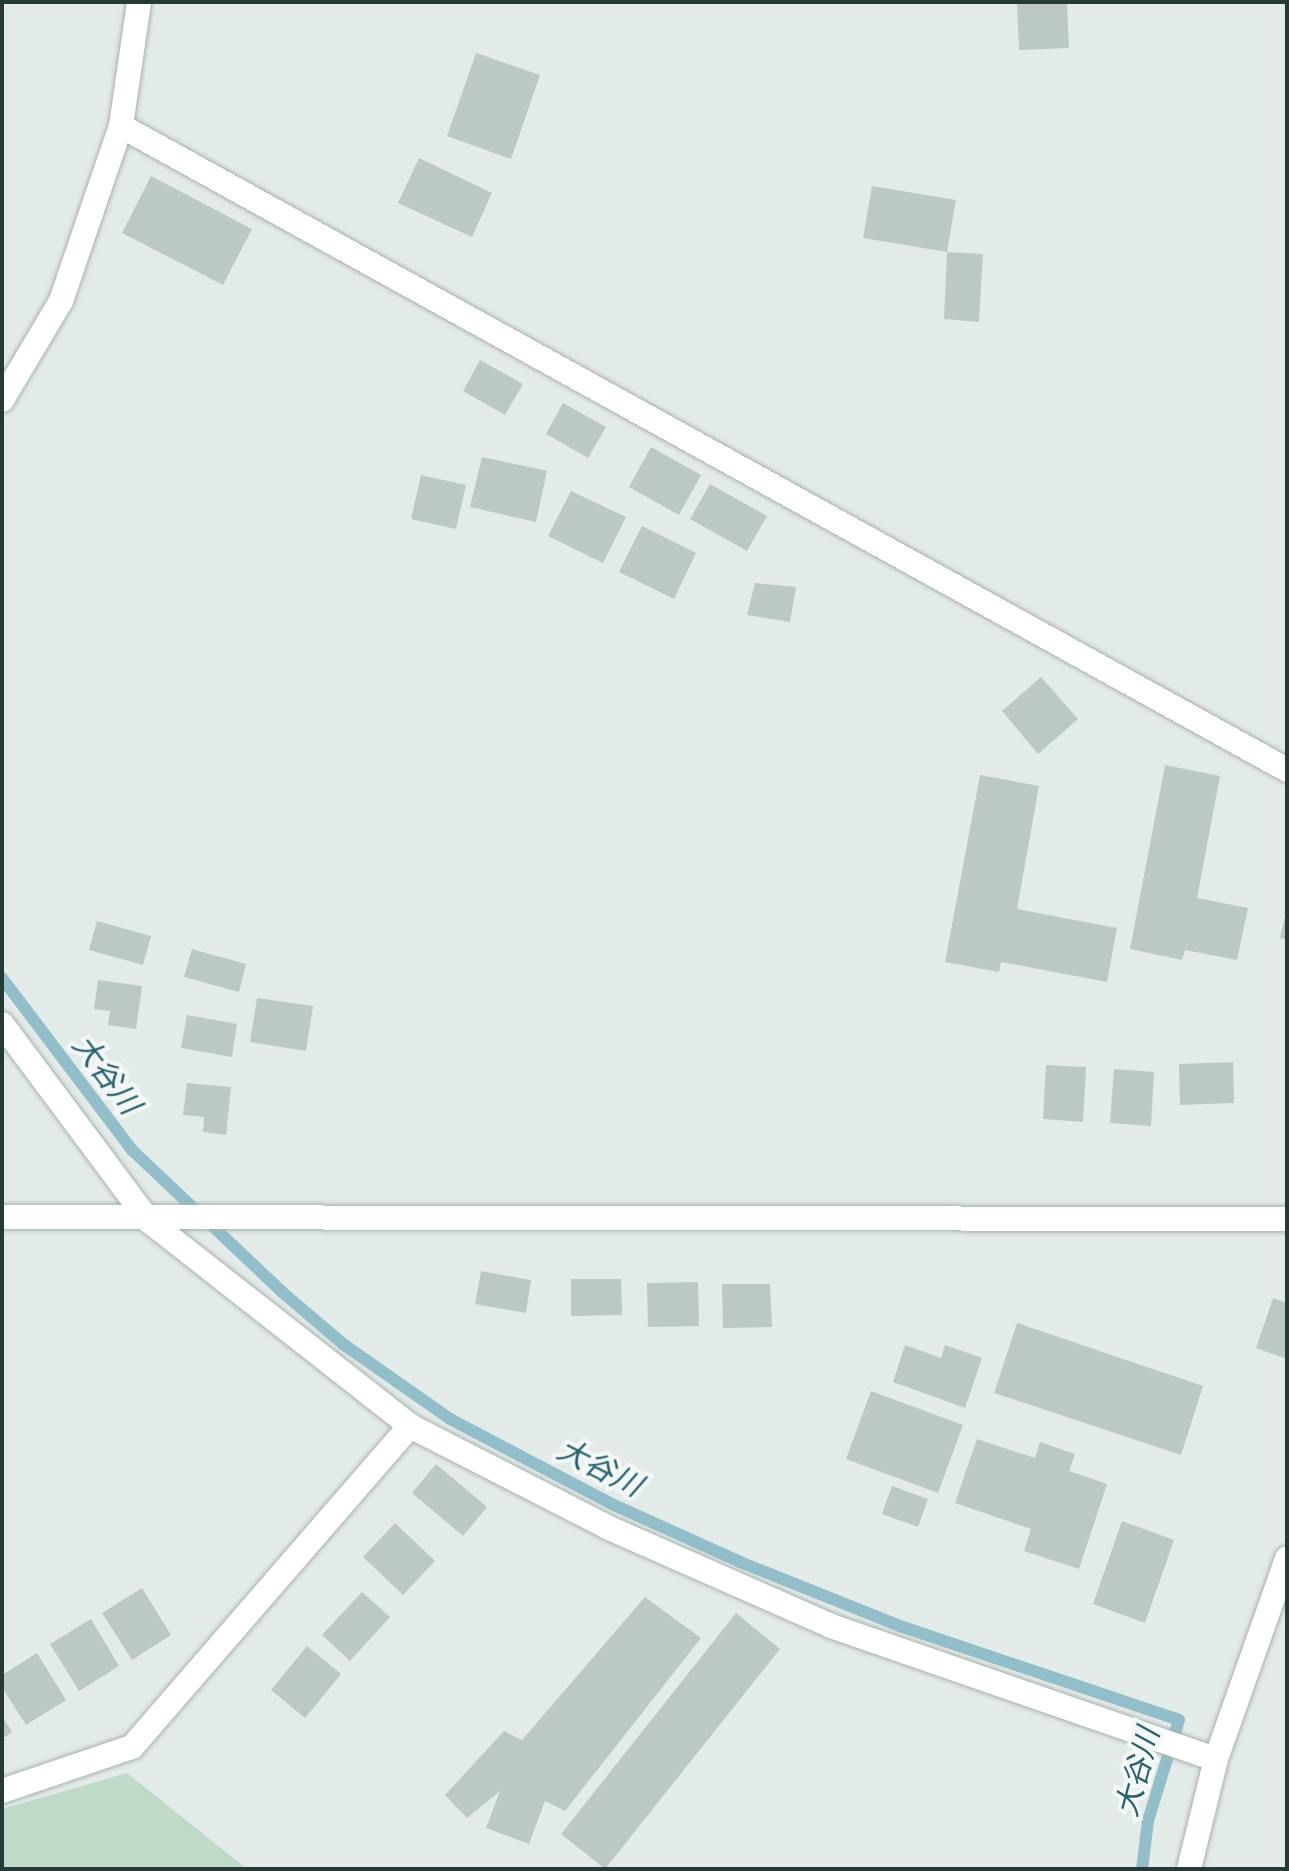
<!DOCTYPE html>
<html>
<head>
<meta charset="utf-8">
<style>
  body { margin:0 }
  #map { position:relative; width:1289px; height:1871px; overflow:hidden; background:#e3ebe8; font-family:"IBM Plex Sans","Noto Sans JP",sans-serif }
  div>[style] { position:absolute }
  .green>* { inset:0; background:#bfdac7 }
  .stream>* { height:12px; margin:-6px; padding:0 6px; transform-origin:6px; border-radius:6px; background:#92bec9 }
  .building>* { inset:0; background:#bcc8c4 }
  .roads { filter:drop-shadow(0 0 2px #a6b2af) drop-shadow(0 0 2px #a6b2af) }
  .street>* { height:24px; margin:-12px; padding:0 12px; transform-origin:12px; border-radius:12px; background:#fff }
  .secondary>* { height:24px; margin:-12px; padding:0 12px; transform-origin:12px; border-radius:12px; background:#fff }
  span { translate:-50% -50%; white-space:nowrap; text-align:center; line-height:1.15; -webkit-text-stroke:8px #f3f8f6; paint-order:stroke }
  .water-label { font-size:30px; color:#265f6f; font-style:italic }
  .frame { position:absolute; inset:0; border:4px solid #253a36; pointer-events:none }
</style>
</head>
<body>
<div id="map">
  <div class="green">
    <div style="clip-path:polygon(127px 1773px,247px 1869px,2px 1869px,2px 1809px)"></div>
  </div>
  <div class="stream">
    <div style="left:2px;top:978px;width:216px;rotate:52.9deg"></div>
    <div style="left:132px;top:1150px;width:207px;rotate:43.4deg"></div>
    <div style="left:282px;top:1292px;width:80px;rotate:40.4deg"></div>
    <div style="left:343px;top:1344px;width:131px;rotate:35deg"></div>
    <div style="left:450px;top:1419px;width:185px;rotate:27.7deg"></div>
    <div style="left:614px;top:1505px;width:138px;rotate:24.3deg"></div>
    <div style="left:740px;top:1562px;width:172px;rotate:21.8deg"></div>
    <div style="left:900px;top:1626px;width:294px;rotate:18.6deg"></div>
    <div style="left:1179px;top:1720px;width:106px;rotate:107.1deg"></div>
    <div style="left:1148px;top:1821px;width:48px;rotate:97.1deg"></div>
  </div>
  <div class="building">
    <div style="clip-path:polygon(1067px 2px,1069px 48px,1019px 50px,1017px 3px)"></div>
    <div style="clip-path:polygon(476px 53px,540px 75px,511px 159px,447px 136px)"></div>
    <div style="clip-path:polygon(419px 158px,492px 193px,472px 237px,398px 203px)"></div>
    <div style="clip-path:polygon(151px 176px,252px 229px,223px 285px,122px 233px)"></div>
    <div style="clip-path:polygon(872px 186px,956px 200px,947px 252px,863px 238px)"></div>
    <div style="clip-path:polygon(947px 252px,983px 254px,979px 322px,944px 319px)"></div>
    <div style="clip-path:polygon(480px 360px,523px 384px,505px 415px,463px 391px)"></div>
    <div style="clip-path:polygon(563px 403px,606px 427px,588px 458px,546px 434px)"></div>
    <div style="clip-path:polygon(651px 447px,701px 475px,679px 515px,629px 487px)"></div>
    <div style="clip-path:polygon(482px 457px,547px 471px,536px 522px,470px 507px)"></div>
    <div style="clip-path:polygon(421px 475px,466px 485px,456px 529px,411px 519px)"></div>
    <div style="clip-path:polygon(710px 484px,767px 516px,747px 551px,690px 519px)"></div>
    <div style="clip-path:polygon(571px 491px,626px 517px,603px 563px,548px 536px)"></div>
    <div style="clip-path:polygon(642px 526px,696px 553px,674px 599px,619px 572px)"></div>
    <div style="clip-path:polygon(755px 583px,796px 587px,790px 622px,747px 615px)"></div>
    <div style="clip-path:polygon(1041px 677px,1078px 719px,1038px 754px,1002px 711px)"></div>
    <div style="clip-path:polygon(1165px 765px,1220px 776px,1197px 898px,1248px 908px,1237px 960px,1185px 950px,1182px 960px,1130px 949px)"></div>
    <div style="clip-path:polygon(980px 775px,1039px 786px,1017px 909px,1117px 928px,1107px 982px,1001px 962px,999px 972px,945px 962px)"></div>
    <div style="clip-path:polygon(1286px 912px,1287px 912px,1287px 940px,1280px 938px)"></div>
    <div style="clip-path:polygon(97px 921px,151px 936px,143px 965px,89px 950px)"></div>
    <div style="clip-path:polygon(192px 949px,246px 964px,239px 992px,184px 977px)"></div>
    <div style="clip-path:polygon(98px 980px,142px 986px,136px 1029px,108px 1025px,110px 1011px,94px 1009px)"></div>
    <div style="clip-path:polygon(257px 998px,313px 1006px,306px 1051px,250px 1042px)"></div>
    <div style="clip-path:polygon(187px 1015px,237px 1024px,232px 1057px,181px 1048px)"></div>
    <div style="clip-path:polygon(1233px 1062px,1234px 1103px,1180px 1105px,1179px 1064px)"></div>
    <div style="clip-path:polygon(1046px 1065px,1086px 1067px,1083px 1122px,1043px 1119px)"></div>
    <div style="clip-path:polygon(1114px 1069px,1154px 1072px,1151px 1126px,1110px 1123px)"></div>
    <div style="clip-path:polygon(187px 1083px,231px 1087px,226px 1135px,203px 1132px,204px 1117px,183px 1115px)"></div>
    <div style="clip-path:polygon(481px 1271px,531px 1280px,526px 1313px,475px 1304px)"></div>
    <div style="clip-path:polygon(571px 1279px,621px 1279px,622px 1315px,571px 1316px)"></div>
    <div style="clip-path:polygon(698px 1282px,699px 1326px,648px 1327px,647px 1283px)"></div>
    <div style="clip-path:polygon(722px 1284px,770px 1284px,772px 1327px,723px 1328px)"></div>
    <div style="clip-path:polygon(1273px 1298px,1287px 1303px,1287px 1359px,1256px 1348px)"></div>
    <div style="clip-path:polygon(1017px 1323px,1203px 1386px,1181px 1455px,994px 1393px)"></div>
    <div style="clip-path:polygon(905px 1345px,941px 1358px,945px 1345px,982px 1358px,965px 1408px,893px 1382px)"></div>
    <div style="clip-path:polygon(871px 1391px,963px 1425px,938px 1493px,846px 1459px)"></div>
    <div style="clip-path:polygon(977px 1439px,1035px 1458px,1040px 1442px,1075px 1454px,1069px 1471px,1107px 1484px,1079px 1569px,1024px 1551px,1031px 1529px,955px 1503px)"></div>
    <div style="clip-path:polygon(436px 1464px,487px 1507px,463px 1536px,412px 1493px)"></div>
    <div style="clip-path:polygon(892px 1486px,928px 1499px,918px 1527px,882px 1514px)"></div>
    <div style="clip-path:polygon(1122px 1521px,1174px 1540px,1145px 1623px,1093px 1604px)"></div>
    <div style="clip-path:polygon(395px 1523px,435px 1561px,403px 1595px,363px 1557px)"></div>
    <div style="clip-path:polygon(142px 1588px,171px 1635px,132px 1660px,102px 1613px)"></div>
    <div style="clip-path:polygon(362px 1592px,390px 1617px,350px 1661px,322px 1635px)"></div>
    <div style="clip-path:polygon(645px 1597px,701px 1638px,565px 1811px,545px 1801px,529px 1844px,486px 1828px,500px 1791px,467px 1818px,445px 1795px,504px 1731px,522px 1740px)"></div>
    <div style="clip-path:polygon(736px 1613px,780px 1649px,605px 1869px,561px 1834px)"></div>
    <div style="clip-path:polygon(91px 1619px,119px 1666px,79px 1691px,50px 1644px)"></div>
    <div style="clip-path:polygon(307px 1646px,341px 1674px,305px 1718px,271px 1690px)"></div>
    <div style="clip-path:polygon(37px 1653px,66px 1700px,26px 1725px,2px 1687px,2px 1675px)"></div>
    <div style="clip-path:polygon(2px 1716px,12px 1732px,2px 1739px)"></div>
  </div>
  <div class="roads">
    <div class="street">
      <div style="left:121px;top:126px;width:1332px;rotate:28.91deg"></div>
      <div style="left:2px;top:400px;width:115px;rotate:-59.2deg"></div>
      <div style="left:61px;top:301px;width:185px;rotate:-71.1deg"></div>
      <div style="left:121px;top:126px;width:125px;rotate:-81.7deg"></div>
      <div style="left:2px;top:1024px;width:246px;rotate:53.3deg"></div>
      <div style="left:149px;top:1221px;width:332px;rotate:38.1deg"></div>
      <div style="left:410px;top:1426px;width:221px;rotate:27.1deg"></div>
      <div style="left:607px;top:1527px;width:245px;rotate:23.8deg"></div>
      <div style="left:831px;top:1626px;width:407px;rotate:19.1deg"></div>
      <div style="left:2px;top:1791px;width:137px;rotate:-18.7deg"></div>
      <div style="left:132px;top:1747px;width:425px;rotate:-49.1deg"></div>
    </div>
    <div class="secondary">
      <div style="left:2px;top:1217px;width:1285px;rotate:0.09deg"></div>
      <div style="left:1189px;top:1869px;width:113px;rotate:-76.2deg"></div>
      <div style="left:1216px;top:1759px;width:213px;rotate:-70.5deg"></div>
    </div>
  </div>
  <div class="water-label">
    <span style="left:107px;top:1074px;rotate:53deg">大谷川</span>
    <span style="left:600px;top:1467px;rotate:27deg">大谷川</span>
    <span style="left:1137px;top:1772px;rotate:-75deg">大谷川</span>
  </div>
  <div class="frame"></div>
</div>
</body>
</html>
